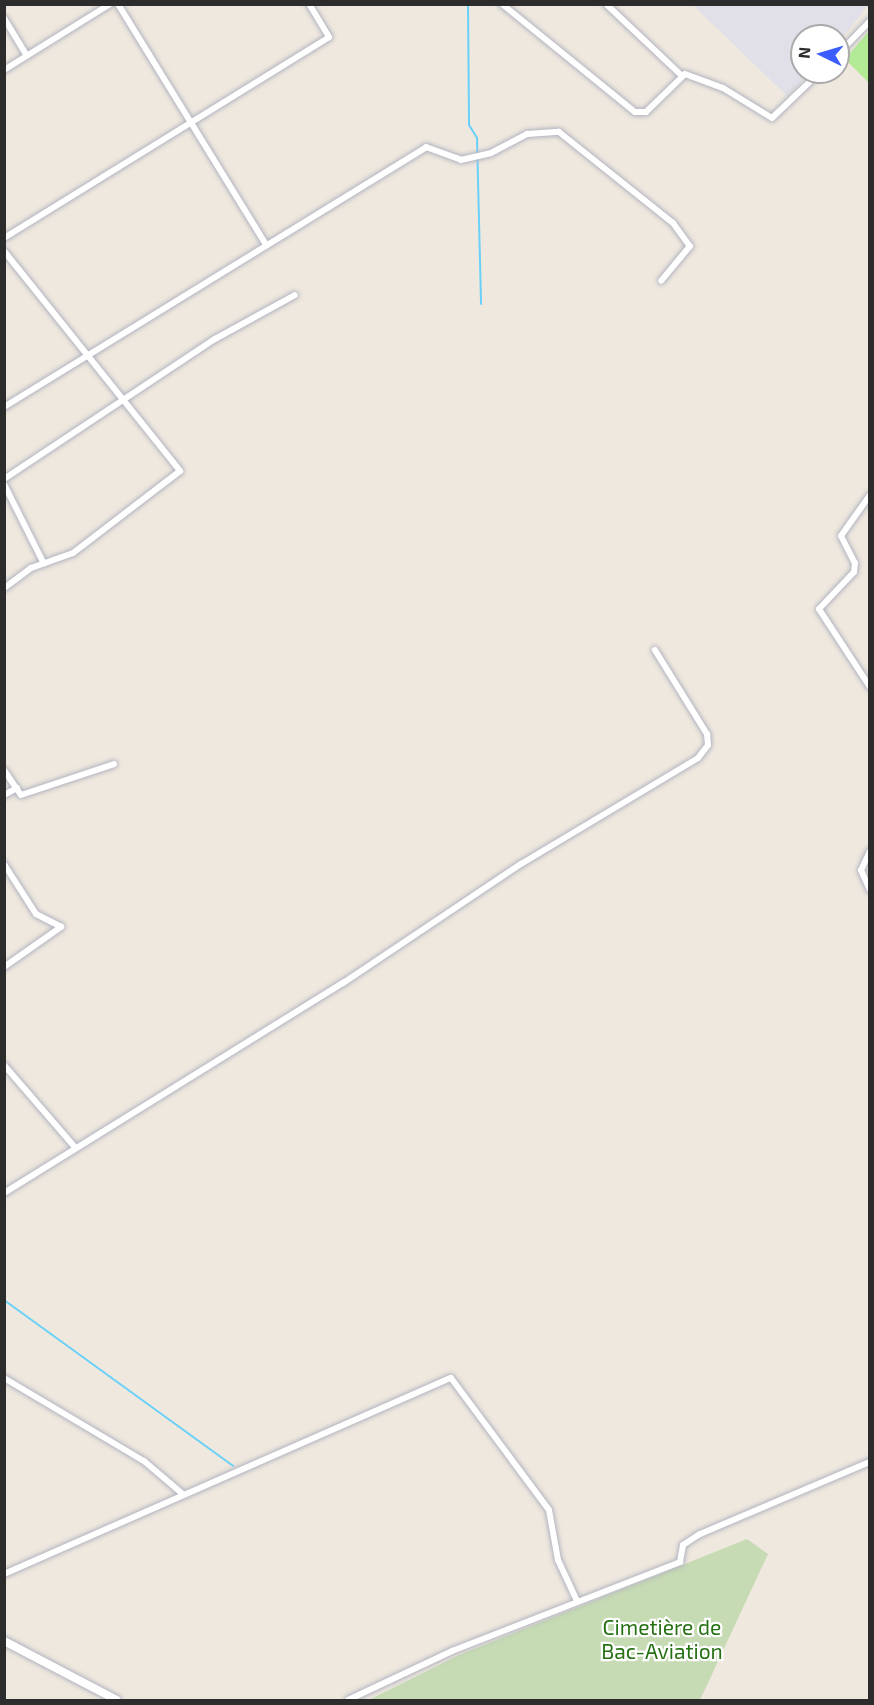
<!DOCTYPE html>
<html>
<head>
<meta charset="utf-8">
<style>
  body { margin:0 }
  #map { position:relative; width:874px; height:1705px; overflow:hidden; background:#efe8de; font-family:"Exo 2",sans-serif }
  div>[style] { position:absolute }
  .industrial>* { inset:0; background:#e1dfe7 }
  .green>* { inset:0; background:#b2ea96 }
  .cemetery>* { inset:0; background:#c6dab4 }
  .stream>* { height:2px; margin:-1px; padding:0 1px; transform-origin:1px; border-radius:1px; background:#69d1f9 }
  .roads { filter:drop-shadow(0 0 2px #b2b4c1) drop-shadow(0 0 2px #b2b4c1) }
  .minor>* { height:6px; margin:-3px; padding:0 3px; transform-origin:3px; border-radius:3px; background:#fff }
  .tertiary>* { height:8px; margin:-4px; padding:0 4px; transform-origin:4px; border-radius:4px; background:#fff }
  span { translate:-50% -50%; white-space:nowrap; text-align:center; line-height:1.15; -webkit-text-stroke:4.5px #fff; paint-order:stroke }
  .park-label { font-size:21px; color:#277115 }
  .frame { position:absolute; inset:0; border:6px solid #2c2c2c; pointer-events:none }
  .north { position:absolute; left:790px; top:24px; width:60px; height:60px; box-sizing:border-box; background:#fff; border:2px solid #ababab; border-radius:50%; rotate:275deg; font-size:16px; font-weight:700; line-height:24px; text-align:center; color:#2c2c2c }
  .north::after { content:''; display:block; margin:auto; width:21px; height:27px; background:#3b5dff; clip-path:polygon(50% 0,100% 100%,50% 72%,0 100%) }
</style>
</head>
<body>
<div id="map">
  <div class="industrial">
    <div style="clip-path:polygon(869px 4px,838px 44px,838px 36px,802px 36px,802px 72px,811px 72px,787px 96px,693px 5px)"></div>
  </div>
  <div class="green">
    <div style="clip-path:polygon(869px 31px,869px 83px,845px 59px)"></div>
  </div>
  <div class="cemetery">
    <div style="clip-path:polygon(747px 1539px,768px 1554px,700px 1700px,369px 1700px,459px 1655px)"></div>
  </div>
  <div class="stream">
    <div style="left:468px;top:4px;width:121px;rotate:89.5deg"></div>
    <div style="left:469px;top:125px;width:15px;rotate:58deg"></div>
    <div style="left:477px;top:138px;width:166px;rotate:88.6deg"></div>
    <div style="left:4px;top:1300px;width:283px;rotate:35.9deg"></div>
  </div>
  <div class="roads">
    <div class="minor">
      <div style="left:118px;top:4px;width:283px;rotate:58.4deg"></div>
      <div style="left:502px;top:4px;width:171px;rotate:39.1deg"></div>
      <div style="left:635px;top:112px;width:11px"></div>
      <div style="left:646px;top:112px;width:54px;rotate:-44.3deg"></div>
      <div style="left:685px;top:74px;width:40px;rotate:20.2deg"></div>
      <div style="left:723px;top:88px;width:57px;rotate:31.5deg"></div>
      <div style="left:772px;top:118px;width:66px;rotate:-43.8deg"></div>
      <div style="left:606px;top:4px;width:102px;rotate:43.4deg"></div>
      <div style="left:4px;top:18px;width:44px;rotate:58.8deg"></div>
      <div style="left:838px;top:54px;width:46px;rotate:-45.9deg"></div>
      <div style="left:4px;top:70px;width:125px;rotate:-31.9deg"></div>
      <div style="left:4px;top:238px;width:382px;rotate:-31.7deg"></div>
      <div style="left:329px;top:37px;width:39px;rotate:-121deg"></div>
      <div style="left:4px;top:251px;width:282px;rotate:51.3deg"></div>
      <div style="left:180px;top:471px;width:135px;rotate:142.5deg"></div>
      <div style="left:73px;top:553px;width:45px;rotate:160.3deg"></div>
      <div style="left:31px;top:568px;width:34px;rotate:143deg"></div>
      <div style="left:4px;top:407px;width:496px;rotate:-31.6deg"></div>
      <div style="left:426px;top:147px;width:37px;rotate:20deg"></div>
      <div style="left:461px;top:160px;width:31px;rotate:-13deg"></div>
      <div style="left:491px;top:153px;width:41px;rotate:-27.8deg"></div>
      <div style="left:527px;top:134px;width:32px;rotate:-4deg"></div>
      <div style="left:559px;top:132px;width:146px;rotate:38.6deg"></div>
      <div style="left:673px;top:223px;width:29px;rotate:54deg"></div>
      <div style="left:690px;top:246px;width:45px;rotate:129.6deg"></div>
      <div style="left:4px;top:479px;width:253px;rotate:-33.6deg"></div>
      <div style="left:215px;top:339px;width:91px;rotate:-28.8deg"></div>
      <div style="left:4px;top:484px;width:89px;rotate:63.4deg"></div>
      <div style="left:870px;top:495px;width:50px;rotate:125.3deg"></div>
      <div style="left:841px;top:536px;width:30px;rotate:63deg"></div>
      <div style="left:855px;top:563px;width:9px;rotate:96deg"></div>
      <div style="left:854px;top:572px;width:51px;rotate:133.4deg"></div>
      <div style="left:819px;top:609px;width:93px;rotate:56.8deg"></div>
      <div style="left:4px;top:770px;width:30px;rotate:56deg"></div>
      <div style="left:21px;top:795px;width:98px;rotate:-18.4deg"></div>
      <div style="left:4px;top:795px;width:15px;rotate:-28deg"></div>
      <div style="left:870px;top:851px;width:21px;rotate:115deg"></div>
      <div style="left:861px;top:870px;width:22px;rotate:66deg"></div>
      <div style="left:4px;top:864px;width:59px;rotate:57.4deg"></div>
      <div style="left:36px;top:914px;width:28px;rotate:27deg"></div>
      <div style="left:4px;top:967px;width:70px;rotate:-35.1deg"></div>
      <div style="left:4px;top:1065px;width:107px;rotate:49.2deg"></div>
      <div style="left:4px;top:1193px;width:399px;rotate:-31.8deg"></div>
      <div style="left:343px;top:983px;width:214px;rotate:-33.8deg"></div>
      <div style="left:521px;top:864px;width:206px;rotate:-30.9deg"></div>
      <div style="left:698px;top:758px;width:16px;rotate:-52deg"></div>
      <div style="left:708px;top:745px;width:11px;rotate:-95deg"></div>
      <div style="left:707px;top:734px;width:99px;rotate:-121.8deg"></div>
      <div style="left:4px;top:1378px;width:163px;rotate:30.7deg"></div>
      <div style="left:144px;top:1461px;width:52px;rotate:40.4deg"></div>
      <div style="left:4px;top:1574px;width:488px;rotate:-23.7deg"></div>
      <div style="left:451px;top:1378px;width:164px;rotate:53.4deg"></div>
      <div style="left:549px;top:1510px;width:51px;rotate:79.8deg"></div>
      <div style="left:558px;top:1560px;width:45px;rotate:65.1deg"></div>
      <div style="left:348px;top:1700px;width:115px;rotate:-25.2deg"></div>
      <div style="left:452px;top:1651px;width:245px;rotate:-21.3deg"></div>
      <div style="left:680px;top:1562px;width:17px;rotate:-80deg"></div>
      <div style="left:683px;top:1545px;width:20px;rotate:-33deg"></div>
      <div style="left:700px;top:1534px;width:185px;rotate:-23deg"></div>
    </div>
    <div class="tertiary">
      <div style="left:4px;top:1641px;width:127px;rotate:27.6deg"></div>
    </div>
  </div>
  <div class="park-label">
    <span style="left:662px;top:1639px">Cimetière de<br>Bac-Aviation</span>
  </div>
  <div class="frame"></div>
  <div class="north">N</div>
</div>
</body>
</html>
